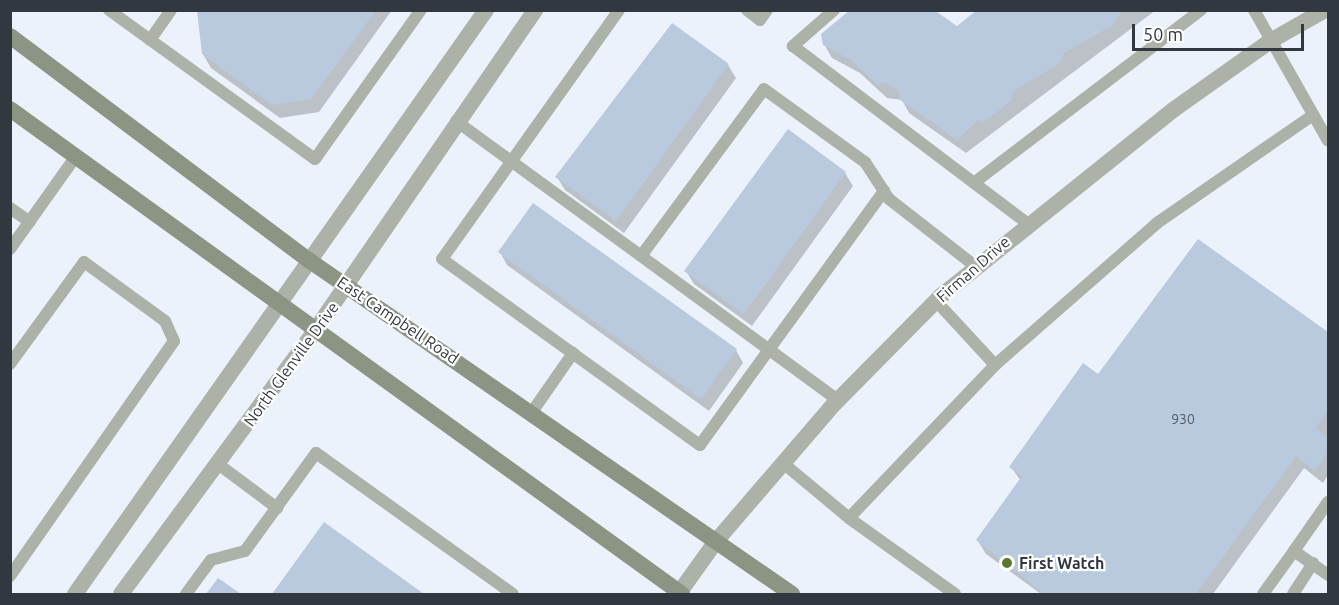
<!DOCTYPE html>
<html>
<head>
<meta charset="utf-8">
<style>
  body { margin:0 }
  #map { position:relative; width:1339px; height:605px; overflow:hidden; background:#ebf2fb; font-family:Ubuntu,sans-serif }
  div>[style] { position:absolute }
  .shadow>* { inset:0; background:#0003 }
  .building>* { inset:0; background:#b9cadf }
  .service>* { height:12px; margin:-6px; padding:0 6px; transform-origin:6px; border-radius:6px; background:#adb2a8 }
  .minor>* { height:16px; margin:-8px; padding:0 8px; transform-origin:8px; border-radius:8px; background:#adb2a8 }
  .tertiary>* { height:16px; margin:-8px; padding:0 8px; transform-origin:8px; border-radius:8px; background:#adb2a8 }
  .secondary>* { height:16px; margin:-8px; padding:0 8px; transform-origin:8px; border-radius:8px; background:#8c9484 }
  .dots>* { width:16px; height:16px; translate:-50% -50%; box-sizing:border-box; border:3px solid #fff; border-radius:50% }
  span { translate:-50% -50%; white-space:nowrap; text-align:center; line-height:1.15; -webkit-text-stroke:4.5px #fff; paint-order:stroke }
  .number-label { font-size:14px; color:#535c68 }
  .number-label span { -webkit-text-stroke-width:0 }
  .street-label { font-size:16px; color:#313840 }
  .poi-label { font-size:16px; color:#313840; font-weight:700 }
  .left { translate:0 -50%; text-align:left }
  .frame { position:absolute; inset:0; border:12px solid #313840; pointer-events:none }
  .scale { position:absolute; left:1132px; top:24px; width:172px; height:27px; box-sizing:border-box; border:3px solid #313840; border-top:0; padding-left:8px; font-size:18px; line-height:21px; white-space:nowrap; color:#313840; -webkit-text-stroke:4px #fff; paint-order:stroke }
</style>
</head>
<body>
<div id="map">
  <div class="shadow">
    <div style="clip-path:polygon(199px 10px,392px 10px,319px 112px,280px 118px,211px 68px,203px 54px)"></div>
    <div style="clip-path:polygon(980px 10px,1156px 10px,966px 153px,909px 113px,902px 100px,887px 98px,860px 73px,832px 58px,824px 44px,957px 28px)"></div>
    <div style="clip-path:polygon(728px 65px,736px 78px,624px 233px,565px 190px,557px 177px)"></div>
    <div style="clip-path:polygon(845px 173px,853px 186px,752px 326px,694px 284px,686px 271px)"></div>
    <div style="clip-path:polygon(1199px 241px,1328px 334px,1328px 475px,1323px 483px,1304px 468px,1213px 594px,1041px 594px,986px 554px,978px 541px,1021px 481px,1011px 467px,1098px 376px)"></div>
    <div style="clip-path:polygon(500px 252px,736px 350px,743px 363px,709px 411px,507px 265px)"></div>
    <div style="clip-path:polygon(324px 524px,421px 594px,273px 594px)"></div>
  </div>
  <div class="building">
    <div style="clip-path:polygon(197px 10px,376px 10px,311px 99px,272px 105px,202px 54px)"></div>
    <div style="clip-path:polygon(850px 10px,934px 10px,957px 26px,977px 10px,1122px 10px,1113px 25px,1064px 53px,1060px 63px,1014px 91px,1011px 101px,982px 123px,979px 119px,957px 140px,900px 100px,899px 90px,882px 82px,879px 86px,851px 60px,823px 45px,821px 34px)"></div>
    <div style="clip-path:polygon(672px 23px,729px 64px,616px 221px,555px 177px)"></div>
    <div style="clip-path:polygon(788px 129px,846px 172px,744px 314px,684px 271px)"></div>
    <div style="clip-path:polygon(533px 203px,737px 349px,701px 399px,498px 252px)"></div>
    <div style="clip-path:polygon(1198px 239px,1328px 332px,1328px 410px,1316px 428px,1328px 438px,1328px 452px,1315px 471px,1296px 456px,1196px 594px,1044px 594px,976px 540px,1022px 476px,1009px 467px,1083px 363px,1098px 374px)"></div>
    <div style="clip-path:polygon(324px 522px,424px 594px,272px 594px)"></div>
    <div style="clip-path:polygon(218px 578px,241px 594px,206px 594px)"></div>
  </div>
  <div class="service">
    <div style="left:109px;top:10px;width:254px;rotate:35.9deg"></div>
    <div style="left:315px;top:159px;width:183px;rotate:-54.6deg"></div>
    <div style="left:619px;top:10px;width:305px;rotate:125.4deg"></div>
    <div style="left:442px;top:259px;width:318px;rotate:35.8deg"></div>
    <div style="left:700px;top:445px;width:314px;rotate:-54.1deg"></div>
    <div style="left:747px;top:10px;width:16px;rotate:38deg"></div>
    <div style="left:760px;top:20px;width:12px;rotate:-55deg"></div>
    <div style="left:834px;top:10px;width:55px;rotate:138.7deg"></div>
    <div style="left:793px;top:46px;width:293px;rotate:37.1deg"></div>
    <div style="left:1254px;top:10px;width:150px;rotate:60.5deg"></div>
    <div style="left:150px;top:40px;width:37px;rotate:-55deg"></div>
    <div style="left:456px;top:121px;width:229px;rotate:36.1deg"></div>
    <div style="left:641px;top:256px;width:207px;rotate:-53.6deg"></div>
    <div style="left:764px;top:89px;width:125px;rotate:35.9deg"></div>
    <div style="left:865px;top:162px;width:44px;rotate:57deg"></div>
    <div style="left:889px;top:199px;width:109px;rotate:37.9deg"></div>
    <div style="left:975px;top:182px;width:284px;rotate:-37.3deg"></div>
    <div style="left:10px;top:208px;width:24px;rotate:35deg"></div>
    <div style="left:10px;top:249px;width:114px;rotate:-54.6deg"></div>
    <div style="left:641px;top:256px;width:244px;rotate:36.2deg"></div>
    <div style="left:936px;top:301px;width:87px;rotate:47.3deg"></div>
    <div style="left:10px;top:364px;width:126px;rotate:-54deg"></div>
    <div style="left:84px;top:262px;width:100px;rotate:36.1deg"></div>
    <div style="left:165px;top:321px;width:22px;rotate:66deg"></div>
    <div style="left:174px;top:341px;width:287px;rotate:124.9deg"></div>
    <div style="left:532px;top:412px;width:72px;rotate:-55.2deg"></div>
    <div style="left:783px;top:463px;width:86px;rotate:39.8deg"></div>
    <div style="left:218px;top:464px;width:74px;rotate:36.7deg"></div>
    <div style="left:1328px;top:502px;width:60px;rotate:124.8deg"></div>
    <div style="left:1294px;top:551px;width:42px;rotate:35.2deg"></div>
    <div style="left:186px;top:594px;width:42px;rotate:-53.7deg"></div>
    <div style="left:211px;top:560px;width:35px;rotate:-15deg"></div>
    <div style="left:245px;top:551px;width:121px;rotate:-54.1deg"></div>
    <div style="left:316px;top:453px;width:242px;rotate:35.6deg"></div>
    <div style="left:955px;top:594px;width:130px;rotate:-144.4deg"></div>
    <div style="left:849px;top:518px;width:211px;rotate:-46.3deg"></div>
    <div style="left:995px;top:365px;width:215px;rotate:-41.2deg"></div>
    <div style="left:1157px;top:223px;width:190px;rotate:-34.7deg"></div>
    <div style="left:1263px;top:594px;width:53px;rotate:-54.2deg"></div>
    <div style="left:1293px;top:594px;width:37px;rotate:-57deg"></div>
  </div>
  <div class="minor">
    <div style="left:679px;top:593px;width:65px;rotate:-54.4deg"></div>
    <div style="left:717px;top:540px;width:181px;rotate:-49.3deg"></div>
    <div style="left:835px;top:403px;width:151px;rotate:-45.3deg"></div>
    <div style="left:941px;top:296px;width:297px;rotate:-38.7deg"></div>
    <div style="left:1173px;top:110px;width:121px;rotate:-35.3deg"></div>
    <div style="left:1272px;top:40px;width:61px;rotate:-29.5deg"></div>
  </div>
  <div class="tertiary">
    <div style="left:75px;top:594px;width:714px;rotate:-54.86deg"></div>
    <div style="left:121px;top:594px;width:325px;rotate:-53.6deg"></div>
    <div style="left:314px;top:332px;width:391px;rotate:-55.5deg"></div>
  </div>
  <div class="secondary">
    <div style="left:10px;top:36px;width:375px;rotate:36.9deg"></div>
    <div style="left:310px;top:261px;width:586px;rotate:34.64deg"></div>
    <div style="left:10px;top:109px;width:829px;rotate:35.82deg"></div>
  </div>
  <div class="dots">
    <div style="left:1007px;top:563px;background:#5b782e"></div>
  </div>
  <div class="number-label">
    <span style="left:1183px;top:419px">930</span>
  </div>
  <div class="street-label">
    <span style="left:973px;top:269px;rotate:-41deg">Firman Drive</span>
    <span style="left:398px;top:320px;rotate:34deg">East Campbell Road</span>
    <span style="left:291px;top:364px;rotate:-54deg">North Glenville Drive</span>
  </div>
  <div class="poi-label">
    <span class="left" style="left:1019px;top:563px">First Watch</span>
  </div>
  <div class="frame"></div>
  <div class="scale">50 m</div>
</div>
</body>
</html>
